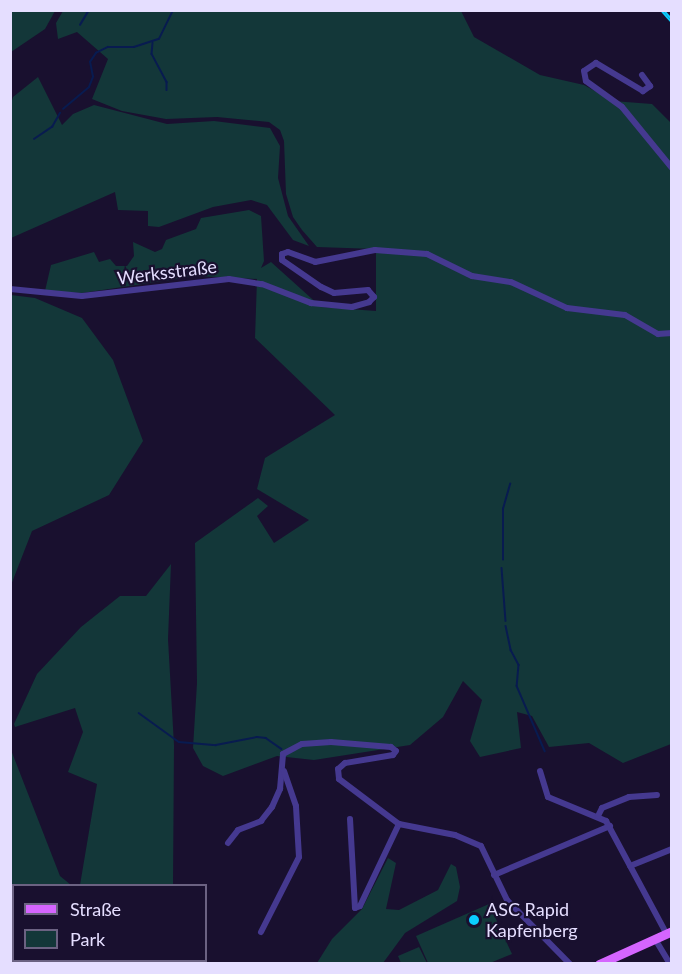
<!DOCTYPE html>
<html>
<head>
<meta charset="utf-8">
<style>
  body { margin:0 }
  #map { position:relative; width:682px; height:974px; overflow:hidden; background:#19102f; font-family:Lato,sans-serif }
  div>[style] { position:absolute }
  .green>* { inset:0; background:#133739 }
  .stream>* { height:1.5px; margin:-0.75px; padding:0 0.75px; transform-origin:0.75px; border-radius:0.75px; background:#081b50 }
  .minor>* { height:6px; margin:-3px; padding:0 3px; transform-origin:3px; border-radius:3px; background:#453990 }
  .primary>* { height:9px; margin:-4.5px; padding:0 4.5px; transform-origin:4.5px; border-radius:4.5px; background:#d565ff }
  .rail>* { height:4px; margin-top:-2px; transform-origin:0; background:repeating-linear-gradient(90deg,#19102f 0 4.5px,#0aceff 0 9px); box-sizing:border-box; border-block:2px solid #0aceff }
  .dots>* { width:16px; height:16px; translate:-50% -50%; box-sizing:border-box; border:3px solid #19102f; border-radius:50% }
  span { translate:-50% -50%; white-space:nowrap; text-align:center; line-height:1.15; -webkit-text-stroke:4.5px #19102f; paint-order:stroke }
  .street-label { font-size:18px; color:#e5deff }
  .poi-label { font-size:18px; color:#e5deff }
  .left { translate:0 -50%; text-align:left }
  .frame { position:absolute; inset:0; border:12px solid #e5deff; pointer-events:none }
  .legend { position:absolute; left:12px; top:884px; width:195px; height:78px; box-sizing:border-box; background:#19102f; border:2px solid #6b6282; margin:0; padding:8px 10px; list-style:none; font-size:18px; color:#e5deff }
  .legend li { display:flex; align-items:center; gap:12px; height:30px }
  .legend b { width:30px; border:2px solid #6b6282 }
</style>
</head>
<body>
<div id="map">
  <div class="green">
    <div style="clip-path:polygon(11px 10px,55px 10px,55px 11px,45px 29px,11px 52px)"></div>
    <div style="clip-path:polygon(63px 11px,461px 11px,474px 37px,540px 75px,584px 85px,613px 101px,652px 104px,672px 124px,671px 744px,623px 763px,589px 743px,549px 747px,532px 716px,517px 712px,521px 748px,480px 757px,470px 741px,482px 700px,463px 681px,443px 717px,410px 745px,314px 760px,277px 756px,223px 776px,203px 766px,193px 748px,197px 683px,195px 543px,258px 498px,268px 506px,257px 516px,274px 543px,309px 520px,257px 489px,265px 458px,335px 415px,255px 338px,257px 279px,197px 276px,82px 293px,45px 291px,51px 265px,94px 252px,99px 262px,110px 259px,116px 266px,127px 266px,134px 256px,133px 242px,155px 252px,162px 249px,166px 240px,196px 229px,201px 218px,249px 210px,261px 216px,264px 261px,261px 268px,271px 262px,321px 307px,376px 311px,376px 249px,317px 247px,302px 230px,293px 217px,286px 194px,284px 141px,280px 130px,269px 122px,217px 117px,166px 119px,122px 111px,92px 99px,108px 59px,77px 32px,58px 39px,56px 23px)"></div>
    <div style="clip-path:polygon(38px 77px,62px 125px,73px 114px,94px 105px,167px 124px,214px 121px,270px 128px,280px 146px,278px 178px,288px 216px,309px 246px,293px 240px,267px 205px,251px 200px,213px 207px,159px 227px,148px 226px,148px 211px,118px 210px,115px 192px,11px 238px,11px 104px,13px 97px)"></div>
    <div style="clip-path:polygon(11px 295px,35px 298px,82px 318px,113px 360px,143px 441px,109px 495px,32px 531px,11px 585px)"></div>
    <div style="clip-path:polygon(171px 564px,168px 639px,174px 745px,173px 885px,80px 885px,97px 784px,68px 772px,83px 732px,75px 708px,15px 727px,14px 724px,37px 674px,81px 627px,120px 596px,146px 596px)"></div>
    <div style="clip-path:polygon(11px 750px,60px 876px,71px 885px,14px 886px,14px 960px,173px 963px,11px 963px)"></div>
    <div style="clip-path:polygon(388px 858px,396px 863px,386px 909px,399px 910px,438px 890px,451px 864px,456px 867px,460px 887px,457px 901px,405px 933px,383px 963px,317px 963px,332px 939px,362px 909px)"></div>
    <div style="clip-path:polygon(489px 904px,512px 954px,490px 963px,428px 963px,416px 936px)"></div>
    <div style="clip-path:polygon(419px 947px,427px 963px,401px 963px,398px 956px)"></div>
  </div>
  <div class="stream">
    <div style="left:67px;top:11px;width:1px;rotate:-45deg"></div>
    <div style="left:80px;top:25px;width:17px;rotate:-59deg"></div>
    <div style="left:153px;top:43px;width:11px;rotate:95deg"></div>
    <div style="left:152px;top:54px;width:32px;rotate:62deg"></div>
    <div style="left:167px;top:82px;width:8px;rotate:90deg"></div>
    <div style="left:63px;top:109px;width:34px;rotate:-40deg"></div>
    <div style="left:89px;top:87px;width:11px;rotate:-68deg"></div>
    <div style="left:93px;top:77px;width:15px;rotate:-101deg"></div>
    <div style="left:90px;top:62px;width:11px;rotate:-56deg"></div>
    <div style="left:96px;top:53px;width:13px;rotate:-27deg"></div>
    <div style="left:108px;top:47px;width:26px"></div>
    <div style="left:134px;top:47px;width:26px;rotate:-18deg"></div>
    <div style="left:159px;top:39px;width:32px;rotate:-64deg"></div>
    <div style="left:34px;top:139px;width:22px;rotate:-34deg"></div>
    <div style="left:52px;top:127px;width:16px;rotate:-60deg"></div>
    <div style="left:503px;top:560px;width:51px;rotate:-90deg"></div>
    <div style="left:503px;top:509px;width:26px;rotate:-74deg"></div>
    <div style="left:502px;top:568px;width:53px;rotate:85.7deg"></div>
    <div style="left:506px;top:626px;width:25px;rotate:78deg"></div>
    <div style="left:511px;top:650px;width:17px;rotate:62deg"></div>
    <div style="left:519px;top:665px;width:21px;rotate:95deg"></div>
    <div style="left:517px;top:686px;width:71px;rotate:66.7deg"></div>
    <div style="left:139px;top:713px;width:49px;rotate:35.9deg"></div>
    <div style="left:179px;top:742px;width:37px;rotate:5deg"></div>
    <div style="left:216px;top:745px;width:42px;rotate:-11deg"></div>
    <div style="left:257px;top:737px;width:9px;rotate:6deg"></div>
    <div style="left:266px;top:738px;width:19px;rotate:35deg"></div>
  </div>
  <div class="minor">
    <div style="left:642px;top:75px;width:14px;rotate:54deg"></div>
    <div style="left:650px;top:86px;width:9px;rotate:144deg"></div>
    <div style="left:643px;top:91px;width:55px;rotate:-149.2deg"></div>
    <div style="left:596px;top:63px;width:14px;rotate:146deg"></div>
    <div style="left:584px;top:71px;width:10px;rotate:79deg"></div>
    <div style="left:586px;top:81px;width:44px;rotate:35.8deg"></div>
    <div style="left:622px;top:107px;width:79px;rotate:50.7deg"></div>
    <div style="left:10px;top:289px;width:72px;rotate:5.6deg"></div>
    <div style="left:82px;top:296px;width:148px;rotate:-6.6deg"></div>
    <div style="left:229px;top:279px;width:33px;rotate:9deg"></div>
    <div style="left:262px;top:284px;width:53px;rotate:21.2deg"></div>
    <div style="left:311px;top:303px;width:41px;rotate:5.6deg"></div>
    <div style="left:352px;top:307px;width:18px;rotate:-16deg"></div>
    <div style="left:369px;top:302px;width:7px;rotate:-45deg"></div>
    <div style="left:374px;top:297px;width:9px;rotate:-131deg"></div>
    <div style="left:368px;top:290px;width:34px;rotate:175deg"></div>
    <div style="left:334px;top:293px;width:14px;rotate:-155deg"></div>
    <div style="left:321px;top:287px;width:47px;rotate:-145.3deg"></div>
    <div style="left:282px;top:260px;width:6px;rotate:-90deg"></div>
    <div style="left:282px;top:254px;width:6px;rotate:-18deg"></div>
    <div style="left:288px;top:252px;width:29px;rotate:20deg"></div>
    <div style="left:315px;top:262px;width:61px;rotate:-11.3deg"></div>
    <div style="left:375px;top:250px;width:52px;rotate:4.4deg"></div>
    <div style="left:427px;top:254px;width:50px;rotate:26.1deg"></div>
    <div style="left:472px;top:276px;width:39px;rotate:9deg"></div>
    <div style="left:511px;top:282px;width:62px;rotate:24.9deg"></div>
    <div style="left:567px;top:308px;width:58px;rotate:6.9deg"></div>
    <div style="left:625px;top:315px;width:38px;rotate:30deg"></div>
    <div style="left:658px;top:334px;width:14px;rotate:-4deg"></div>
    <div style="left:540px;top:771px;width:27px;rotate:73deg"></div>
    <div style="left:548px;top:797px;width:63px;rotate:22.5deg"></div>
    <div style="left:606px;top:821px;width:127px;rotate:61.8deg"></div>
    <div style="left:598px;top:816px;width:9px;rotate:-63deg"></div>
    <div style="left:602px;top:808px;width:29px;rotate:-22deg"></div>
    <div style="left:629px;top:797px;width:28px;rotate:-4deg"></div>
    <div style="left:350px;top:819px;width:89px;rotate:86.8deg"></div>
    <div style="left:355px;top:908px;width:5px;rotate:-22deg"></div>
    <div style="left:360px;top:906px;width:91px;rotate:-64.6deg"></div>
    <div style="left:228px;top:843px;width:16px;rotate:-52deg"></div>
    <div style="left:238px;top:830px;width:25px;rotate:-21deg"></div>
    <div style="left:261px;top:821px;width:18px;rotate:-52deg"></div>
    <div style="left:272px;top:807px;width:20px;rotate:-66deg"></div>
    <div style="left:280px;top:789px;width:35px;rotate:-85deg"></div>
    <div style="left:283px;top:754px;width:21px;rotate:-28deg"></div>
    <div style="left:302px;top:744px;width:29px;rotate:-4deg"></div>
    <div style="left:331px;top:742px;width:60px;rotate:4.8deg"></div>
    <div style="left:391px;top:747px;width:6px;rotate:39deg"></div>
    <div style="left:396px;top:751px;width:5px;rotate:127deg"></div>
    <div style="left:393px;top:755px;width:49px;rotate:170.5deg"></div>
    <div style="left:345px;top:763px;width:9px;rotate:139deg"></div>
    <div style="left:338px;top:769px;width:10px;rotate:84deg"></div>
    <div style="left:339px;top:779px;width:75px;rotate:36.9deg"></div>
    <div style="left:399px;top:824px;width:57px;rotate:11.1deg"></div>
    <div style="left:455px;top:835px;width:28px;rotate:23deg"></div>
    <div style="left:481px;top:846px;width:60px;rotate:64.3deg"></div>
    <div style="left:507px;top:900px;width:90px;rotate:45.5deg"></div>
    <div style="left:630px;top:866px;width:45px;rotate:-22deg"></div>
    <div style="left:494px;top:875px;width:126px;rotate:-22.9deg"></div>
    <div style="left:261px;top:932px;width:84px;rotate:-63.1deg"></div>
    <div style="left:299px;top:857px;width:51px;rotate:-93.4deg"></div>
    <div style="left:296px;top:806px;width:37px;rotate:-109deg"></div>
    <div style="left:655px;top:939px;width:29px;rotate:59deg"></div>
  </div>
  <div class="primary">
    <div style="left:599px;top:964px;width:80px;rotate:-24.3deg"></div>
  </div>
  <div class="rail">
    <div style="left:662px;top:10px;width:15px;rotate:48deg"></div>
  </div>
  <div class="dots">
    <div style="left:474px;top:920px;background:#0aceff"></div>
  </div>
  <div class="street-label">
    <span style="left:167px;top:272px;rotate:-7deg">Werksstraße</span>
  </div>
  <div class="poi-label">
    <span class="left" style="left:486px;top:920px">ASC Rapid<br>Kapfenberg</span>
  </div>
  <div class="frame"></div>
  <ul class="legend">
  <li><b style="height:8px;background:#d565ff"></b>Straße</li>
  <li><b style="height:16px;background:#133739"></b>Park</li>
  </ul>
</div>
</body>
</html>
